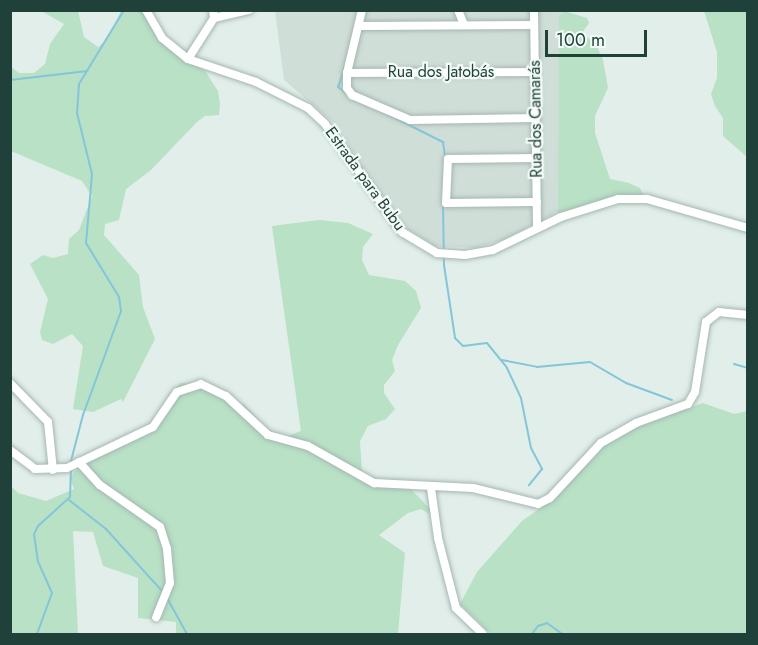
<!DOCTYPE html>
<html>
<head>
<meta charset="utf-8">
<style>
  body { margin:0 }
  #map { position:relative; width:758px; height:645px; overflow:hidden; background:#e2eee9; font-family:Jost,sans-serif }
  div>[style] { position:absolute }
  .built>* { inset:0; background:#d0ded8 }
  .green>* { inset:0; background:#b8e1c6 }
  .stream>* { height:2px; margin:-1px; padding:0 1px; transform-origin:1px; border-radius:1px; background:#84c6d9 }
  .roads { filter:drop-shadow(0 0 2px #a4b7b1) drop-shadow(0 0 2px #a4b7b1) }
  .minor>* { height:8px; margin:-4px; padding:0 4px; transform-origin:4px; border-radius:4px; background:#fff }
  span { translate:-50% -50%; white-space:nowrap; text-align:center; line-height:1.15; -webkit-text-stroke:4.5px #f3faf7; paint-order:stroke }
  .street-label { font-size:16px; color:#20413a }
  .frame { position:absolute; inset:0; border:12px solid #20413a; pointer-events:none }
  .scale { position:absolute; left:545px; top:30px; width:102px; height:27px; box-sizing:border-box; border:3px solid #20413a; border-top:0; padding-left:8px; font-size:18px; line-height:21px; white-space:nowrap; color:#20413a; -webkit-text-stroke:4px #f3faf7; paint-order:stroke }
</style>
</head>
<body>
<div id="map">
  <div class="built">
    <div style="clip-path:polygon(275px 11px,562px 11px,562px 209px,505px 239px,476px 248px,435px 246px,408px 229px,383px 203px,335px 124px,284px 80px)"></div>
  </div>
  <div class="green">
    <div style="clip-path:polygon(41px 11px,78px 11px,84px 37px,98px 47px,106px 41px,121px 11px,143px 11px,169px 49px,205px 71px,218px 91px,220px 104px,219px 115px,205px 116px,197px 122px,151px 170px,126px 189px,119px 220px,105px 224px,104px 235px,139px 275px,143px 307px,155px 339px,123px 402px,121px 399px,93px 412px,73px 409px,83px 346px,72px 334px,53px 344px,42px 340px,40px 332px,48px 299px,30px 264px,43px 255px,53px 258px,68px 254px,69px 239px,79px 230px,92px 196px,82px 181px,11px 151px,10px 66px,19px 73px,34px 73px,45px 64px,50px 44px,64px 24px)"></div>
    <div style="clip-path:polygon(564px 11px,587px 18px,589px 23px,582px 33px,597px 46px,603px 60px,608px 88px,595px 116px,595px 133px,610px 179px,629px 183px,640px 188px,644px 196px,614px 196px,558px 214px,559px 17px)"></div>
    <div style="clip-path:polygon(704px 11px,747px 11px,747px 157px,723px 136px,723px 118px,715px 106px,711px 94px,717px 78px,717px 52px)"></div>
    <div style="clip-path:polygon(319px 220px,348px 223px,373px 234px,363px 247px,362px 260px,369px 275px,405px 281px,416px 291px,421px 308px,398px 345px,392px 360px,395px 371px,384px 385px,384px 393px,395px 409px,386px 419px,368px 426px,360px 441px,362px 472px,372px 480px,408px 486px,430px 509px,431px 515px,421px 509px,408px 513px,379px 535px,405px 553px,398px 634px,176px 634px,176px 622px,138px 618px,138px 578px,103px 566px,93px 532px,73px 531px,78px 634px,11px 634px,10px 485px,18px 493px,46px 501px,74px 489px,70px 478px,74px 472px,170px 410px,174px 389px,181px 383px,206px 385px,237px 405px,244px 404px,269px 431px,288px 436px,301px 431px,272px 226px)"></div>
    <div style="clip-path:polygon(703px 403px,734px 414px,747px 411px,747px 634px,491px 634px,460px 604px,477px 572px,522px 521px,546px 504px,602px 445px,630px 429px)"></div>
  </div>
  <div class="stream">
    <div style="left:345px;top:66px;width:22px;rotate:108deg"></div>
    <div style="left:338px;top:87px;width:11px;rotate:38deg"></div>
    <div style="left:10px;top:80px;width:78px;rotate:-6.7deg"></div>
    <div style="left:379px;top:110px;width:72px;rotate:26.6deg"></div>
    <div style="left:443px;top:142px;width:15px;rotate:82deg"></div>
    <div style="left:443px;top:204px;width:61px;rotate:89.1deg"></div>
    <div style="left:444px;top:265px;width:74px;rotate:81.4deg"></div>
    <div style="left:455px;top:338px;width:11px;rotate:45deg"></div>
    <div style="left:463px;top:346px;width:24px;rotate:-7deg"></div>
    <div style="left:487px;top:343px;width:32px;rotate:51deg"></div>
    <div style="left:507px;top:368px;width:33px;rotate:65deg"></div>
    <div style="left:521px;top:398px;width:51px;rotate:78.7deg"></div>
    <div style="left:531px;top:448px;width:24px;rotate:62deg"></div>
    <div style="left:542px;top:469px;width:21px;rotate:129deg"></div>
    <div style="left:502px;top:360px;width:36px;rotate:11deg"></div>
    <div style="left:537px;top:367px;width:53px;rotate:-5.4deg"></div>
    <div style="left:590px;top:362px;width:42px;rotate:30.3deg"></div>
    <div style="left:626px;top:383px;width:49px;rotate:20.3deg"></div>
    <div style="left:734px;top:364px;width:15px;rotate:16deg"></div>
    <div style="left:69px;top:500px;width:47px;rotate:38.1deg"></div>
    <div style="left:106px;top:529px;width:85px;rotate:47.9deg"></div>
    <div style="left:166px;top:596px;width:43px;rotate:61.1deg"></div>
    <div style="left:37px;top:634px;width:44px;rotate:-69.9deg"></div>
    <div style="left:52px;top:593px;width:34px;rotate:-114deg"></div>
    <div style="left:38px;top:562px;width:28px;rotate:-98deg"></div>
    <div style="left:34px;top:534px;width:9px;rotate:-63deg"></div>
    <div style="left:38px;top:526px;width:43px;rotate:-42.2deg"></div>
    <div style="left:70px;top:497px;width:36px;rotate:-88deg"></div>
    <div style="left:71px;top:461px;width:48px;rotate:-75.4deg"></div>
    <div style="left:83px;top:415px;width:111px;rotate:-69.9deg"></div>
    <div style="left:121px;top:311px;width:14px;rotate:-98deg"></div>
    <div style="left:119px;top:297px;width:63px;rotate:-121.4deg"></div>
    <div style="left:86px;top:243px;width:69px;rotate:-85deg"></div>
    <div style="left:92px;top:174px;width:63px;rotate:-103.8deg"></div>
    <div style="left:77px;top:113px;width:29px;rotate:-86deg"></div>
    <div style="left:79px;top:84px;width:87px;rotate:-58.7deg"></div>
    <div style="left:532px;top:634px;width:10px;rotate:-53deg"></div>
    <div style="left:538px;top:626px;width:9px;rotate:-18deg"></div>
    <div style="left:547px;top:623px;width:19px;rotate:36deg"></div>
  </div>
  <div class="roads">
    <div class="minor">
      <div style="left:146px;top:10px;width:32px;rotate:60deg"></div>
      <div style="left:162px;top:38px;width:33px;rotate:39deg"></div>
      <div style="left:188px;top:59px;width:72px;rotate:18.7deg"></div>
      <div style="left:256px;top:82px;width:58px;rotate:26.6deg"></div>
      <div style="left:308px;top:108px;width:23px;rotate:43deg"></div>
      <div style="left:325px;top:124px;width:133px;rotate:54.5deg"></div>
      <div style="left:402px;top:232px;width:41px;rotate:31deg"></div>
      <div style="left:437px;top:253px;width:28px;rotate:4deg"></div>
      <div style="left:465px;top:255px;width:28px;rotate:-10deg"></div>
      <div style="left:493px;top:250px;width:76px;rotate:-25.9deg"></div>
      <div style="left:561px;top:217px;width:60px;rotate:-17.5deg"></div>
      <div style="left:618px;top:199px;width:29px"></div>
      <div style="left:647px;top:199px;width:105px;rotate:16deg"></div>
      <div style="left:362px;top:10px;width:65px;rotate:103.4deg"></div>
      <div style="left:347px;top:73px;width:15px;rotate:90deg"></div>
      <div style="left:347px;top:88px;width:9px;rotate:54deg"></div>
      <div style="left:352px;top:95px;width:63px;rotate:23.3deg"></div>
      <div style="left:410px;top:120px;width:126px;rotate:-0.9deg"></div>
      <div style="left:458px;top:10px;width:16px;rotate:68deg"></div>
      <div style="left:534px;top:10px;width:218px;rotate:89.2deg"></div>
      <div style="left:214px;top:18px;width:36px;rotate:-13deg"></div>
      <div style="left:359px;top:26px;width:175px;rotate:-0.3deg"></div>
      <div style="left:188px;top:59px;width:49px;rotate:-57.6deg"></div>
      <div style="left:214px;top:18px;width:8px;rotate:-97deg"></div>
      <div style="left:347px;top:73px;width:188px;rotate:-0.3deg"></div>
      <div style="left:536px;top:158px;width:88px;rotate:179.3deg"></div>
      <div style="left:448px;top:159px;width:44px;rotate:92.6deg"></div>
      <div style="left:446px;top:203px;width:91px;rotate:-0.6deg"></div>
      <div style="left:10px;top:383px;width:54px;rotate:45.7deg"></div>
      <div style="left:48px;top:422px;width:48px;rotate:84.1deg"></div>
      <div style="left:10px;top:450px;width:31px;rotate:37deg"></div>
      <div style="left:35px;top:469px;width:32px;rotate:-2deg"></div>
      <div style="left:67px;top:468px;width:95px;rotate:-25.5deg"></div>
      <div style="left:153px;top:427px;width:42px;rotate:-55.6deg"></div>
      <div style="left:177px;top:392px;width:25px;rotate:-18deg"></div>
      <div style="left:201px;top:384px;width:28px;rotate:26deg"></div>
      <div style="left:226px;top:396px;width:57px;rotate:42.9deg"></div>
      <div style="left:268px;top:435px;width:41px;rotate:15.4deg"></div>
      <div style="left:308px;top:446px;width:76px;rotate:29.3deg"></div>
      <div style="left:374px;top:483px;width:99px;rotate:2.9deg"></div>
      <div style="left:473px;top:488px;width:67px;rotate:13.8deg"></div>
      <div style="left:538px;top:504px;width:13px;rotate:-27deg"></div>
      <div style="left:550px;top:498px;width:75px;rotate:-47.2deg"></div>
      <div style="left:601px;top:443px;width:40px;rotate:-29.7deg"></div>
      <div style="left:636px;top:423px;width:55px;rotate:-20.1deg"></div>
      <div style="left:688px;top:404px;width:14px;rotate:-60deg"></div>
      <div style="left:695px;top:392px;width:71px;rotate:-81.1deg"></div>
      <div style="left:706px;top:322px;width:16px;rotate:-38deg"></div>
      <div style="left:719px;top:312px;width:29px;rotate:6deg"></div>
      <div style="left:79px;top:462px;width:31px;rotate:48deg"></div>
      <div style="left:100px;top:485px;width:73px;rotate:35deg"></div>
      <div style="left:160px;top:527px;width:23px;rotate:72deg"></div>
      <div style="left:167px;top:549px;width:34px;rotate:85deg"></div>
      <div style="left:170px;top:583px;width:37px;rotate:112deg"></div>
      <div style="left:431px;top:488px;width:50px;rotate:82deg"></div>
      <div style="left:438px;top:538px;width:72px;rotate:75.6deg"></div>
      <div style="left:456px;top:608px;width:37px;rotate:44deg"></div>
    </div>
  </div>
  <div class="street-label">
    <span style="left:441px;top:72px">Rua dos Jatobás</span>
    <span style="left:536px;top:119px;rotate:-91deg">Rua dos Camarás</span>
    <span style="left:365px;top:179px;rotate:54deg">Estrada para Bubu</span>
  </div>
  <div class="frame"></div>
  <div class="scale">100 m</div>
</div>
</body>
</html>
